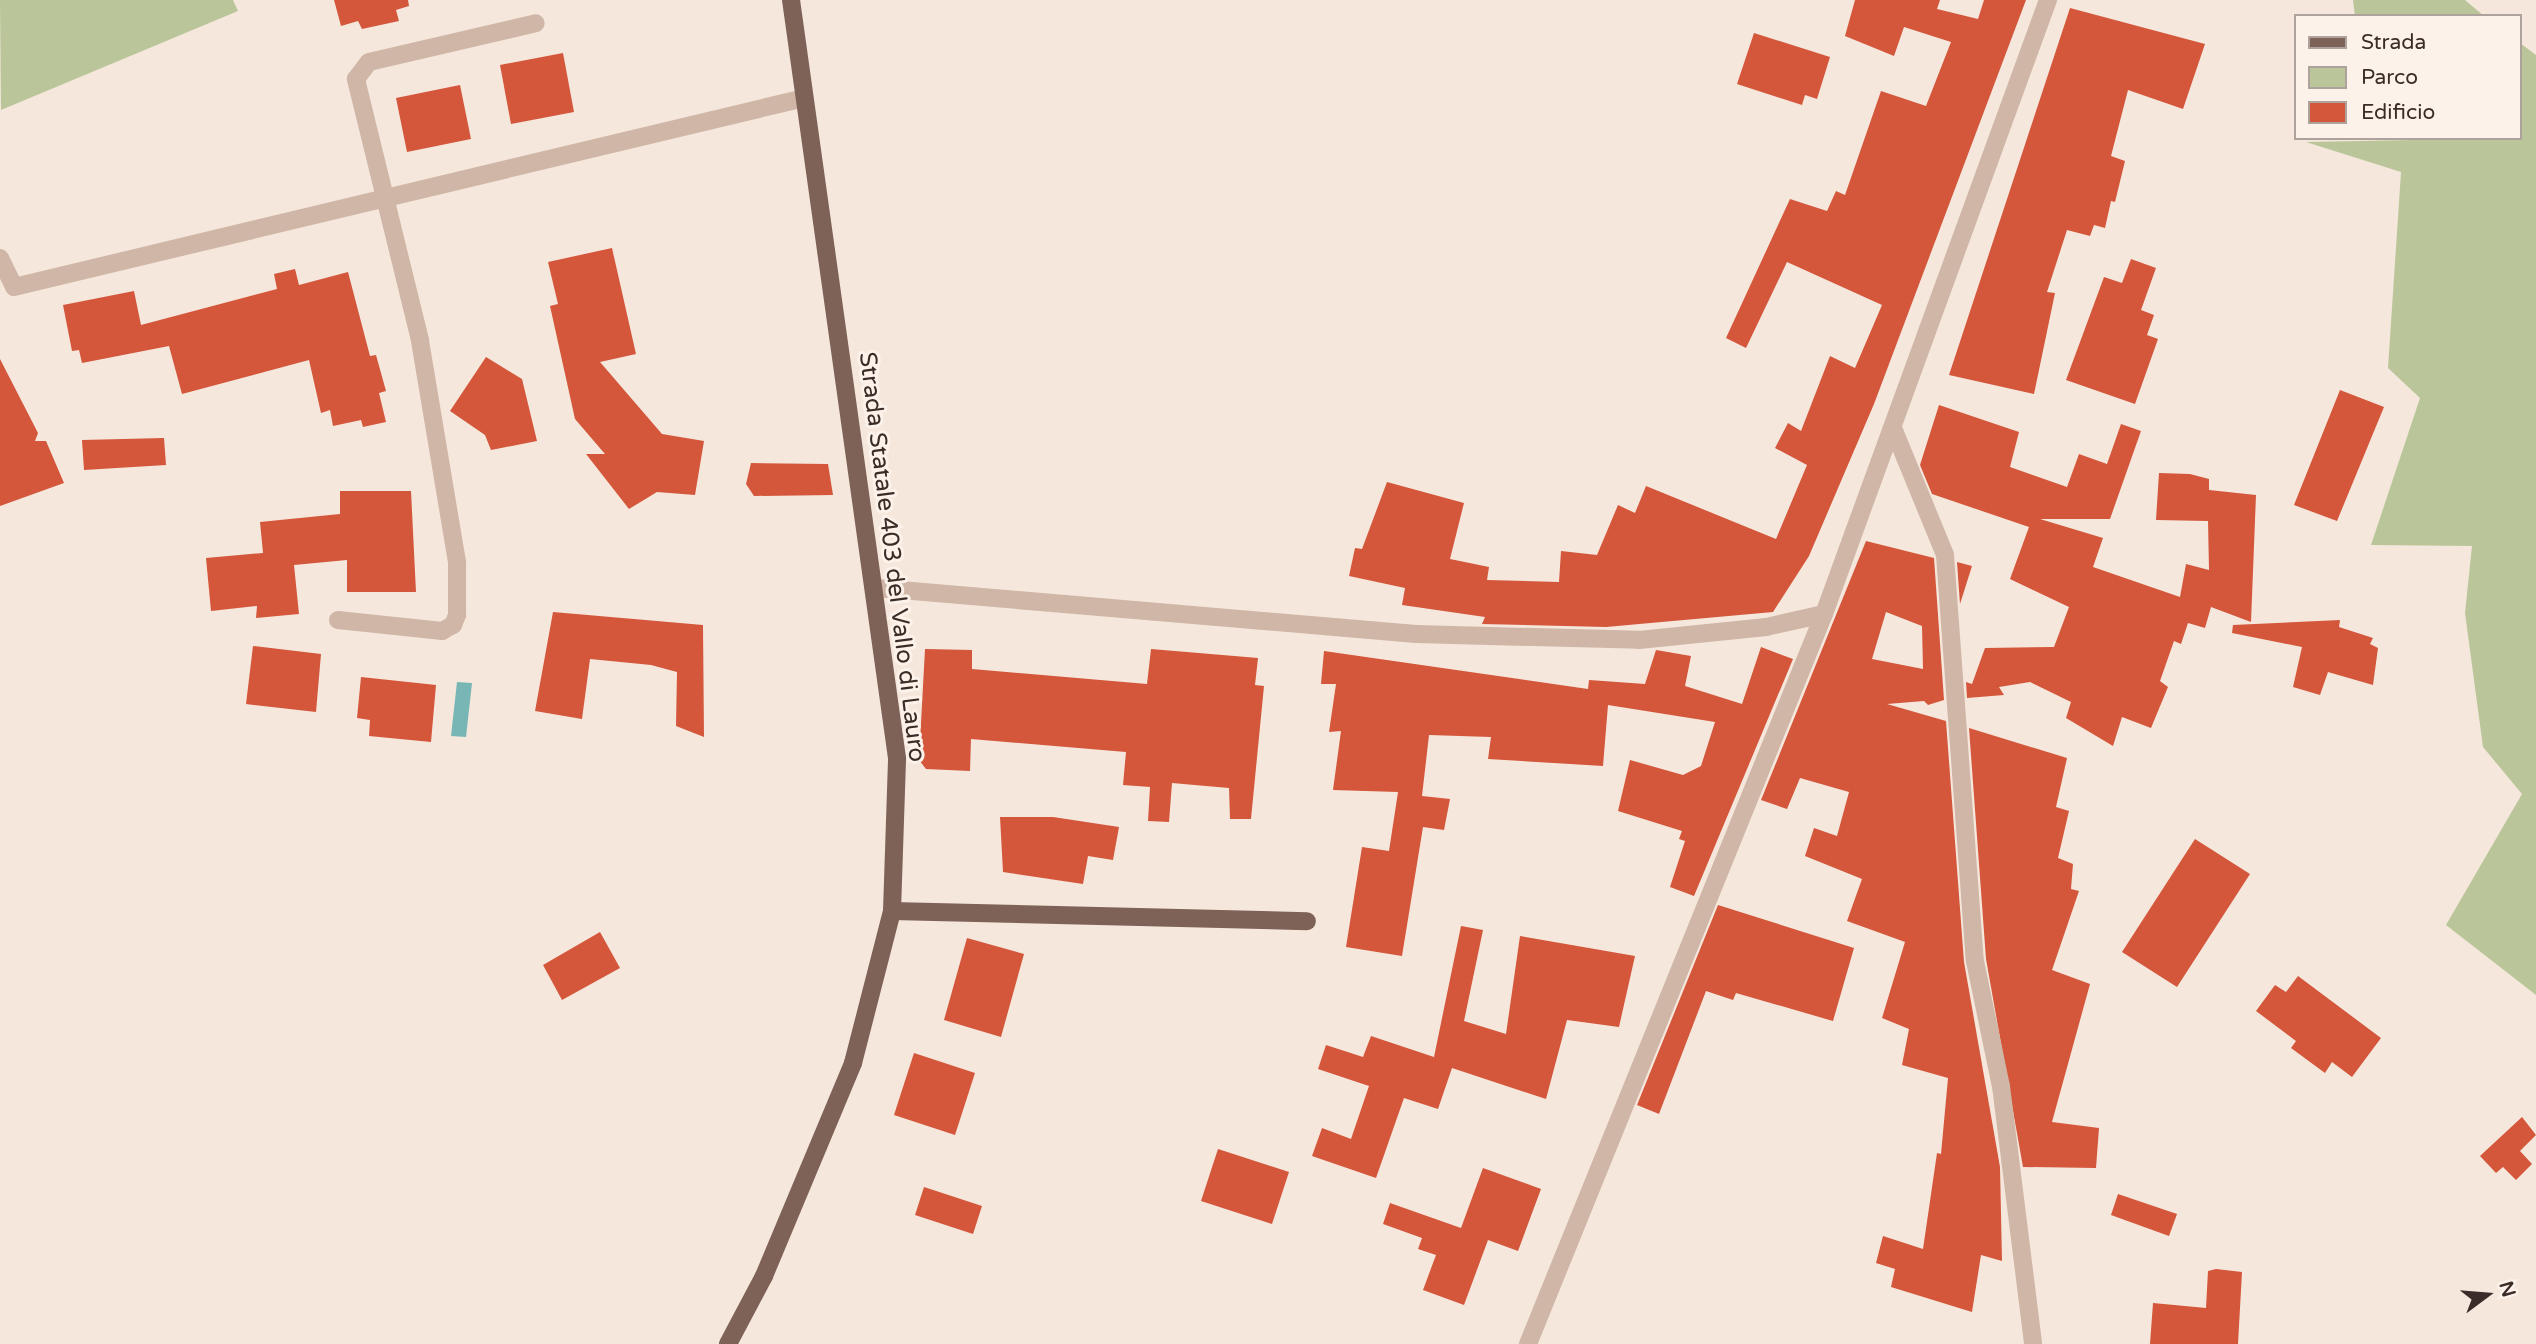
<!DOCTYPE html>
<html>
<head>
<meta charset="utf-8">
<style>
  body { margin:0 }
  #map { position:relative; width:2536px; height:1344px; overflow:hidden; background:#f5e7dc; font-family:"Varela Round",sans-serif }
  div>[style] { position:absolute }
  .green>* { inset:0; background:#bac69a }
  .water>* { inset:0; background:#77b6b4 }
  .building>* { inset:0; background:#d4563b }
  .minor>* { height:18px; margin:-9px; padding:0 9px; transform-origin:9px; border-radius:9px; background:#cfb6a6 }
  .major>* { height:18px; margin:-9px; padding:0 9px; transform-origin:9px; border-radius:9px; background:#7e6157 }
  span { translate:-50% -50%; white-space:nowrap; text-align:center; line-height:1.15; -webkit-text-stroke:6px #fcf2e9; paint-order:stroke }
  .street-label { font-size:24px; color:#3a2c28 }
  .legend { position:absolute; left:2294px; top:14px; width:228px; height:126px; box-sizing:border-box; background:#fcf2e9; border:2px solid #aea39c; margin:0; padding:9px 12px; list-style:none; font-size:21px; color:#3a2c28 }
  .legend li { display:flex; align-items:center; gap:14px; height:35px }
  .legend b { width:35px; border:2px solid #aea39c }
  .north { position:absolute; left:2452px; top:1260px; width:70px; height:70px; -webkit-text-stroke:5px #fcf2e9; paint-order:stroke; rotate:74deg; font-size:19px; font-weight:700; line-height:28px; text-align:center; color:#3a2c28 }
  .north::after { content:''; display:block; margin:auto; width:24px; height:32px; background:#3a2c28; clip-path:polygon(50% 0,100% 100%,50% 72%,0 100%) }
</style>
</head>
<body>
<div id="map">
  <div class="green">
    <div style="clip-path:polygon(0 0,233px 0,238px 11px,1px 110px)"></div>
    <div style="clip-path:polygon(2353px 0,2465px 0,2484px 16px,2355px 16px)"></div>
    <div style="clip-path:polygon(2520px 43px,2536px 55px,2536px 995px,2446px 925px,2522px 794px,2483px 747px,2465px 613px,2472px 546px,2371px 545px,2420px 398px,2388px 368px,2401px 172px,2306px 142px,2520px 138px)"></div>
  </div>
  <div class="water">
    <div style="clip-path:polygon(457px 682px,472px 683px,466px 737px,451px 736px)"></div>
  </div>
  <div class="building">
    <div style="clip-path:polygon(334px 0,408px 0,409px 6px,396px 10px,399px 21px,362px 29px,358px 21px,341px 26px)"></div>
    <div style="clip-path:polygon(1855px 0,1940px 0,1937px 9px,1978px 19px,1984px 0,2026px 0,1874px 404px,1809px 556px,1773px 612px,1606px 627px,1482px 624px,1485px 617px,1402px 605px,1405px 588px,1349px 576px,1355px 548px,1362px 549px,1387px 482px,1464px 503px,1450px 559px,1489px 567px,1487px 580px,1559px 582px,1561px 551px,1597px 555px,1618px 505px,1635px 513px,1646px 486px,1776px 539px,1807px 465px,1775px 448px,1788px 423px,1801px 431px,1830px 356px,1855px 368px,1882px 305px,1787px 262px,1746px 348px,1726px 338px,1790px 199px,1827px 211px,1836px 191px,1845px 195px,1881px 91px,1926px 106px,1951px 42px,1904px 27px,1894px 56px,1845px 36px)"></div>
    <div style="clip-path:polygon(2070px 8px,2205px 44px,2183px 109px,2128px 90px,2111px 156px,2125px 161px,2115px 202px,2111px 201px,2105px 228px,2094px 225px,2090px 236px,2067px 230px,2047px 292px,2055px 293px,2034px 394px,1949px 375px)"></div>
    <div style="clip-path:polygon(1754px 33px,1830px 57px,1817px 99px,1805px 95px,1802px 105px,1737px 84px)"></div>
    <div style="clip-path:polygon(563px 53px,574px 112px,511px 124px,500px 65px)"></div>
    <div style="clip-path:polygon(460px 85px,471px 139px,407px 152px,396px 98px)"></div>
    <div style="clip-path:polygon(612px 248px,636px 354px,600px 362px,662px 434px,704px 441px,695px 495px,657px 492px,629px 509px,586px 454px,605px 454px,575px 419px,550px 306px,558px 304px,548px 262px)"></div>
    <div style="clip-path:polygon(2131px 259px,2156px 268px,2141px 310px,2154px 315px,2147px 335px,2158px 339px,2135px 404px,2066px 380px,2104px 277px,2122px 283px)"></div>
    <div style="clip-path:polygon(295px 269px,299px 285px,348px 272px,370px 356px,376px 355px,386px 391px,379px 393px,386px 422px,363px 427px,361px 420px,333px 426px,330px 410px,321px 413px,309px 360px,182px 394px,169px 346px,82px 363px,79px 350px,72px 351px,63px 305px,134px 291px,141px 325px,277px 289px,274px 274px)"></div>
    <div style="clip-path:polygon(486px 357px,522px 379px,537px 441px,491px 450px,485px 435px,450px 411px)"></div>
    <div style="clip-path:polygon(0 359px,38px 433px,35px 441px,46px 441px,64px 483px,0 506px)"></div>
    <div style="clip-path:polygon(2340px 390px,2384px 407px,2337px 521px,2294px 505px)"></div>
    <div style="clip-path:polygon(1939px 405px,2019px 432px,2010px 467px,2067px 487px,2079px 454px,2107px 464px,2121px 424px,2141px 431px,2110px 519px,2040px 519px,2103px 538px,2093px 567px,2180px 597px,2186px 564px,2209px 570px,2208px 521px,2156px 520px,2159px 473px,2190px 474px,2209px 479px,2209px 490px,2256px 495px,2251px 622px,2211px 607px,2205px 628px,2188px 623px,2181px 644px,2174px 641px,2160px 681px,2168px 687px,2151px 728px,2122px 717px,2113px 746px,2066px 718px,2071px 702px,2030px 682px,1999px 687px,2004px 695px,1967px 698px,1966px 682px,1972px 684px,1985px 648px,2054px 647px,2069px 607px,2010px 579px,2029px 527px,1932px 494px,1920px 465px)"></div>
    <div style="clip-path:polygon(164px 438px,166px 465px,84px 470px,82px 440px)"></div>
    <div style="clip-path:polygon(751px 463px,828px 464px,833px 495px,754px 496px,746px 484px)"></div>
    <div style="clip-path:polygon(340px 491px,411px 491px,416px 592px,347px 592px,347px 560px,294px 565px,299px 614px,256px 618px,257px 606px,211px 611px,206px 558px,263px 553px,260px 522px,340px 514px)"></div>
    <div style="clip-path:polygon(evenodd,1866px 541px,1934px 558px,1944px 700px,1928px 705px,1924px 701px,1887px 704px,1946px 721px,1964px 962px,2000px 1167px,2002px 1261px,1981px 1255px,1972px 1312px,1891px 1287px,1895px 1269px,1876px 1263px,1883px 1236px,1923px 1249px,1937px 1153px,1941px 1154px,1948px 1078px,1902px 1065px,1909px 1029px,1882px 1018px,1905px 942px,1847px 921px,1862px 879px,1805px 856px,1814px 828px,1837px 836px,1849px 792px,1800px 778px,1787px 809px,1761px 800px,1866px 541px,1886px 612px,1922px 626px,1923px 669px,1872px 659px,1886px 612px)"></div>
    <div style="clip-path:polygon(1957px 562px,1972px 566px,1960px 604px)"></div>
    <div style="clip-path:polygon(553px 612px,703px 625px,704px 737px,676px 726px,677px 672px,651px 665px,590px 659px,582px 719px,535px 711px)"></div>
    <div style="clip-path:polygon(2340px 620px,2339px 627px,2373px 638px,2370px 644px,2378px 648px,2373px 685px,2328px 672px,2320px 695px,2293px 687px,2302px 647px,2232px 633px,2233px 625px)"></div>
    <div style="clip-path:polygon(253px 646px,321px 654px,316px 712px,246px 704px)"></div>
    <div style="clip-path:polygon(1761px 647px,1793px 659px,1694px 896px,1670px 887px,1685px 841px,1679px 839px,1682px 831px,1618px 811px,1630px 760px,1683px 775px,1701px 766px,1715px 722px,1608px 705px,1603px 766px,1488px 759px,1491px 737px,1429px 735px,1422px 796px,1450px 799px,1444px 830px,1423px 827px,1402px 956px,1346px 947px,1362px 847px,1389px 851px,1398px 792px,1333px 790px,1341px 731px,1329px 732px,1336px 684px,1321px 684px,1324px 651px,1588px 689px,1589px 680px,1645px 684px,1656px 650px,1691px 656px,1685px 686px,1742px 704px)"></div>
    <div style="clip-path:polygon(925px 649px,972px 650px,972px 669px,1147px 684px,1151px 649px,1258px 658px,1255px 685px,1264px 686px,1251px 819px,1230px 819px,1229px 788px,1172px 783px,1169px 822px,1148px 821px,1150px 787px,1123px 785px,1126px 752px,971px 739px,970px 771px,926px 769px,919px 760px)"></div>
    <div style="clip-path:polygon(361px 677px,436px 685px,431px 742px,369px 736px,370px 720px,357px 718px)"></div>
    <div style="clip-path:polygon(1969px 728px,2067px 758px,2056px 807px,2069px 811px,2058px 858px,2073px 864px,2071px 889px,2079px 891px,2052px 970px,2090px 984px,2052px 1122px,2099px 1128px,2096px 1168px,2023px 1167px,1986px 959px)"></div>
    <div style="clip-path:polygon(1000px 817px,1053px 817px,1119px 827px,1113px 860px,1088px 856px,1083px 884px,1003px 872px)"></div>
    <div style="clip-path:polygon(2195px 839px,2250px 874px,2177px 987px,2122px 952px)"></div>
    <div style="clip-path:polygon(1718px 905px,1854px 948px,1833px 1021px,1736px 993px,1733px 1000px,1706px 991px,1659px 1114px,1637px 1105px)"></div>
    <div style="clip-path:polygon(1461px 926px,1483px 930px,1464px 1021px,1506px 1034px,1520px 936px,1635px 956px,1619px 1027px,1567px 1020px,1546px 1099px,1452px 1068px,1438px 1109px,1404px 1098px,1376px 1178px,1312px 1156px,1322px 1128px,1351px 1139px,1369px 1086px,1318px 1069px,1326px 1045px,1363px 1057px,1371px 1036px,1434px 1057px)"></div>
    <div style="clip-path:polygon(600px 932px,620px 968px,562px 1000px,543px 965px)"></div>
    <div style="clip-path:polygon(967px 938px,1024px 954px,1001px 1037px,944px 1020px)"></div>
    <div style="clip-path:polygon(2298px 976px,2381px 1038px,2352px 1077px,2332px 1062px,2325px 1073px,2291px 1048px,2296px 1041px,2256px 1011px,2275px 985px,2286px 992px)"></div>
    <div style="clip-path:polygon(914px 1053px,975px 1073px,955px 1135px,894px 1115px)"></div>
    <div style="clip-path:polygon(2522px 1117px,2536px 1135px,2520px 1151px,2532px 1164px,2516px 1180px,2503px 1167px,2496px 1173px,2480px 1156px)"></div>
    <div style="clip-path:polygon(1218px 1149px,1289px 1172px,1272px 1224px,1201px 1201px)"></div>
    <div style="clip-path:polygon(1483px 1168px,1541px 1189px,1518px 1251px,1488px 1240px,1464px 1305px,1423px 1290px,1436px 1255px,1418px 1249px,1422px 1238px,1383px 1224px,1390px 1203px,1461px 1228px)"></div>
    <div style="clip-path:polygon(924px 1187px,982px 1206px,973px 1234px,915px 1215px)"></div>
    <div style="clip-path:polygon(2118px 1194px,2177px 1214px,2169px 1236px,2111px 1215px)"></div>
    <div style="clip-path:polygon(2216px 1269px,2242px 1272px,2238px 1344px,2150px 1344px,2153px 1303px,2206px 1308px,2208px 1271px)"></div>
  </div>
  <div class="minor">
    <div style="left:0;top:258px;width:32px;rotate:64deg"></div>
    <div style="left:14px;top:287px;width:812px;rotate:-13.45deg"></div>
    <div style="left:1893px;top:428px;width:137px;rotate:67.7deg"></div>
    <div style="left:1945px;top:555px;width:407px;rotate:85.8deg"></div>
    <div style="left:1975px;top:961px;width:128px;rotate:78.3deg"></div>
    <div style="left:2001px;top:1086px;width:260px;rotate:82.9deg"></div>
    <div style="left:877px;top:588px;width:541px;rotate:4.88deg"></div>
    <div style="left:1416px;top:634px;width:223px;rotate:1.5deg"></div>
    <div style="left:1639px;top:640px;width:128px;rotate:-5.8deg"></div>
    <div style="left:1766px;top:627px;width:59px;rotate:-12.6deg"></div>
    <div style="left:338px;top:620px;width:105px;rotate:6deg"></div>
    <div style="left:442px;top:631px;width:13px;rotate:-29deg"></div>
    <div style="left:453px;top:625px;width:11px;rotate:-68deg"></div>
    <div style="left:457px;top:615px;width:53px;rotate:-90deg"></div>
    <div style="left:457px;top:562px;width:225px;rotate:-99.5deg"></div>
    <div style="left:420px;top:340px;width:269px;rotate:-103.8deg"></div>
    <div style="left:356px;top:79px;width:21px;rotate:-53deg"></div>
    <div style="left:369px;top:62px;width:171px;rotate:-13.1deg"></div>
    <div style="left:1528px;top:1344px;width:788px;rotate:-67.93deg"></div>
    <div style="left:1824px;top:614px;width:654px;rotate:-69.96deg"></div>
  </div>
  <div class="major">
    <div style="left:892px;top:911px;width:415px;rotate:1.4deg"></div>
    <div style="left:728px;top:1344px;width:77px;rotate:-62.1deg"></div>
    <div style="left:764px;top:1276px;width:231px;rotate:-67.3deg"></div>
    <div style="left:853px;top:1063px;width:157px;rotate:-75.6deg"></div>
    <div style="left:892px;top:911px;width:153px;rotate:-88.1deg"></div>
    <div style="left:897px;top:758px;width:765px;rotate:-97.96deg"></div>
  </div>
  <div class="street-label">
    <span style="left:892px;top:557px;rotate:83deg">Strada Statale 403 del Vallo di Lauro</span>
  </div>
  <ul class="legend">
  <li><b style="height:9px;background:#7e6157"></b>Strada</li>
  <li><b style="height:19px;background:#bac69a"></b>Parco</li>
  <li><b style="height:19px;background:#d4563b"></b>Edificio</li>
  </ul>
  <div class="north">N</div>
</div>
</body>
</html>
